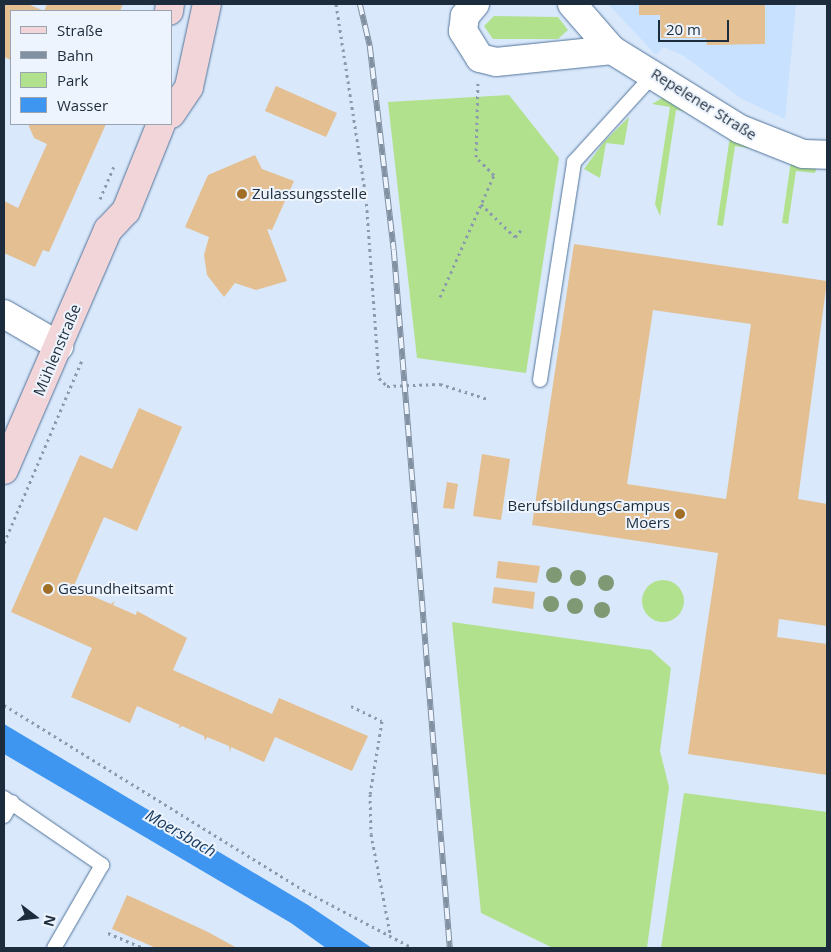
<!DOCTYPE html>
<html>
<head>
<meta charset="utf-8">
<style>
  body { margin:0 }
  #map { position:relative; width:831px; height:952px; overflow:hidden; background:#d9e8fa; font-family:"Open Sans",sans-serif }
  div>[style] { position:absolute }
  .built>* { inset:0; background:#c7e1ff }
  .green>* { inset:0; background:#b2e18d }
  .round { border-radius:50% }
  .water>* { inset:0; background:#3e96f1 }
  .building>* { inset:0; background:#e4bf91 }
  .path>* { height:3px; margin-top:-1.5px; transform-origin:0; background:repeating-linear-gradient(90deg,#8b9aac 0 2.5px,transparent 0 6.5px) }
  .roads { filter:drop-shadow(0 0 1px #51749b) drop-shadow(0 0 1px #51749b) }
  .service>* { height:14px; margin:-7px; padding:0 7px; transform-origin:7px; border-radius:7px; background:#fff }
  .minor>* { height:28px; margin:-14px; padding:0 14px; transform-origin:14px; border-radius:14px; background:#fff }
  .secondary>* { height:28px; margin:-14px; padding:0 14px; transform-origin:14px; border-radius:14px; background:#f2d5d9 }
  .rail>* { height:5.5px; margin-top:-2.75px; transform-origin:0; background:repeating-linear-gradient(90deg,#edf4fd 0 11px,#8291a2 0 22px); box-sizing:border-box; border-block:1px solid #8291a2 }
  .trees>* { width:16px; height:16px; margin:-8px; border-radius:50%; background:#7e9973 }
  .dots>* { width:14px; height:14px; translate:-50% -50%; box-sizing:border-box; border:2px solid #edf4fd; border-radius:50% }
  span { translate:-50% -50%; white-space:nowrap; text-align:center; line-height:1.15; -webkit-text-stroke:4px #edf4fd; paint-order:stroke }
  .street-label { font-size:15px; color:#1d2c3c }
  .poi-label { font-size:15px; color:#1d2c3c }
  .left { translate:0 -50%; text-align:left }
  .right { translate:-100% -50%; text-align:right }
  .water-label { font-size:16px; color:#14375b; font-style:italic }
  .frame { position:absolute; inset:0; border:5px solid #1d2c3c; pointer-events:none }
  .legend { position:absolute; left:10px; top:10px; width:162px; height:115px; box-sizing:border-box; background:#edf4fd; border:1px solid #9aa4b0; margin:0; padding:6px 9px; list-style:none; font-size:15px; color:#1d2c3c }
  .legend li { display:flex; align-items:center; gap:10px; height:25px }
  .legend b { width:25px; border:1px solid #9aa4b0 }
  .north { position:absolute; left:10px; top:892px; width:50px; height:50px; -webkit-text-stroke:4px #edf4fd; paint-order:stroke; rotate:105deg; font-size:14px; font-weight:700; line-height:20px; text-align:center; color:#1d2c3c }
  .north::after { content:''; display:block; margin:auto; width:18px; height:22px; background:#1d2c3c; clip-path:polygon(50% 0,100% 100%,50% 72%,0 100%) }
  .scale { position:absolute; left:658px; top:20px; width:71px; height:22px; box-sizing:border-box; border:2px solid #1d2c3c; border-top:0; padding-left:6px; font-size:15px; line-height:18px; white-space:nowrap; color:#1d2c3c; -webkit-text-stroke:4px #edf4fd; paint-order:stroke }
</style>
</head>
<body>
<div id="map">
  <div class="built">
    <div style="clip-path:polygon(608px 4px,796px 4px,785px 119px,742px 99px,684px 56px,664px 47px,656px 55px)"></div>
  </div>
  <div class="green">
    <div style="clip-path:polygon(494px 16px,558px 17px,568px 30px,558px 39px,493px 39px,484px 26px)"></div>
    <div style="clip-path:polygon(509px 95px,559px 158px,526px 373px,417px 358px,388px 102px)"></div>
    <div style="clip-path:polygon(664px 97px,695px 113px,676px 110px,660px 216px,655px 204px,670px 107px,652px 104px)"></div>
    <div style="clip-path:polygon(629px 117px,624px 145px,606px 143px,600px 178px,584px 169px,604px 142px)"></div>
    <div style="clip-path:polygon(730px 136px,754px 149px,735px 146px,723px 226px,717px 225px)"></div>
    <div style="clip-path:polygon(791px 161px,817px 166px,815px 173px,796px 171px,788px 224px,782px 223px)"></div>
    <div class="round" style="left:642px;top:580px;width:42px;height:42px"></div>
    <div style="clip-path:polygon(452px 622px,651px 650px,671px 668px,660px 751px,669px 787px,647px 948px,553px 948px,481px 913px)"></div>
    <div style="clip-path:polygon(684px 793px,827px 812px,827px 948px,661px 948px)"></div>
  </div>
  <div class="water">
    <div style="clip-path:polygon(4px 724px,308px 905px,372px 948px,326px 948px,291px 923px,4px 754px)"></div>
  </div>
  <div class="building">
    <div style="clip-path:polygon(4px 4px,28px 4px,44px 11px,47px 4px,123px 4px,120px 11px,11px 11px,11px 60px,4px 57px)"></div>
    <div style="clip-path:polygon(639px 4px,765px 4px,765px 44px,707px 45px,706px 38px,661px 38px,660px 15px,639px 15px)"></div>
    <div style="clip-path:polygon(276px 86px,337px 113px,326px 137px,265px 111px)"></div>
    <div style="clip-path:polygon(28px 124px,106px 124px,49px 252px,43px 250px,35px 267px,4px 253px,4px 201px,18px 208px,47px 144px,34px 138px)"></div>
    <div style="clip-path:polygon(255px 155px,262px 169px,294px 181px,272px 230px,267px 229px,287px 281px,256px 290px,235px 283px,224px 297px,207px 275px,204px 255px,209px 237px,185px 227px,208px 175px)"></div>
    <div style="clip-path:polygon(evenodd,574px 244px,827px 281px,798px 499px,827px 504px,827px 626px,779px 619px,777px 637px,827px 644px,827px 775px,688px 754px,718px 553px,532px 525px,574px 244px,653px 310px,751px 324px,726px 499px,627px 484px,653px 310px)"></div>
    <div style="clip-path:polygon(139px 408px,182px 427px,137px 531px,104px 517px,73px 588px,111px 604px,115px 601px,113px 605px,136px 615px,137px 611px,187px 638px,173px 670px,272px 714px,279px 698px,368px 736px,352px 771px,275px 737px,264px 762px,231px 747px,230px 752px,229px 746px,207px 737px,205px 741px,204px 736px,182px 726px,178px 729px,180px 725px,137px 706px,130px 723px,71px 697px,92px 648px,11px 612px,80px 455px,112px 469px)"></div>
    <div style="clip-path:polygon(482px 454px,510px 459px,501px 520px,473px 516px)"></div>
    <div style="clip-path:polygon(447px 482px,458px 484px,454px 509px,443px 508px)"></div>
    <div style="clip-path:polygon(498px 561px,540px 566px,537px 583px,496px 578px)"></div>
    <div style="clip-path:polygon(494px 587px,535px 592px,533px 609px,492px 603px)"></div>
    <div style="clip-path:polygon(127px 895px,206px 931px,237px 948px,156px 948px,112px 929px)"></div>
  </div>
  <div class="path">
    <div style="left:336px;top:4px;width:195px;rotate:81.2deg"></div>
    <div style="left:366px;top:197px;width:181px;rotate:85.9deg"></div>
    <div style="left:379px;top:378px;width:11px;rotate:45deg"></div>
    <div style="left:387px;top:386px;width:53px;rotate:-2.2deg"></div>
    <div style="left:440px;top:384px;width:50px;rotate:17.4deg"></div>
    <div style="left:100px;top:199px;width:36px;rotate:-67deg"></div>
    <div style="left:481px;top:204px;width:47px;rotate:44.1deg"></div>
    <div style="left:515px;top:237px;width:9px;rotate:-49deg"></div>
    <div style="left:440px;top:297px;width:133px;rotate:-66.1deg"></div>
    <div style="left:494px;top:175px;width:25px;rotate:-135deg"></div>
    <div style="left:476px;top:157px;width:74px;rotate:-88.5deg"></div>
    <div style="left:4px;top:543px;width:199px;rotate:-66.9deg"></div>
    <div style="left:4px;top:705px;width:352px;rotate:31.7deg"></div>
    <div style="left:303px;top:890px;width:124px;rotate:27.8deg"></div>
    <div style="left:351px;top:706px;width:34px;rotate:26deg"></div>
    <div style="left:382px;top:721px;width:74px;rotate:99.3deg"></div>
    <div style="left:370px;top:794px;width:40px;rotate:88.6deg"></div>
    <div style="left:371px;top:834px;width:101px;rotate:79.1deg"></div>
    <div style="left:108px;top:933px;width:38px;rotate:23deg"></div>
  </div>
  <div class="roads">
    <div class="service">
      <div style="left:540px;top:380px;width:221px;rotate:-81.1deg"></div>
      <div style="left:574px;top:162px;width:120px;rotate:-47.7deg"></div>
      <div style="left:4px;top:798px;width:119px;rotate:34.4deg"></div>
      <div style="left:102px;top:865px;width:96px;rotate:120deg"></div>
      <div style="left:4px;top:816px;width:16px;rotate:-60deg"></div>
    </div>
    <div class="minor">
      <div style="left:475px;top:4px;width:16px;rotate:130deg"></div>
      <div style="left:465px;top:16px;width:15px;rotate:98deg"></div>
      <div style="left:463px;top:31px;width:32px;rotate:58deg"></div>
      <div style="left:480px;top:58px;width:16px;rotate:14deg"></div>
      <div style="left:496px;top:62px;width:117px;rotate:-5.9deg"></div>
      <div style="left:572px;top:4px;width:61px;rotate:49deg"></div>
      <div style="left:612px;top:50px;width:150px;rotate:31.7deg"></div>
      <div style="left:740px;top:129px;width:68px;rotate:21.6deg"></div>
      <div style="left:803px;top:154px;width:24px;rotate:2deg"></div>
      <div style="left:4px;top:314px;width:64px;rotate:30.2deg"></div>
    </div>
    <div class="secondary">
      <div style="left:169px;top:11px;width:7px;rotate:-82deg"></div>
      <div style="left:171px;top:114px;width:32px;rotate:-56deg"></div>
      <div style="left:189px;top:87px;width:85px;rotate:-77.8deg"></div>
      <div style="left:4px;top:470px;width:262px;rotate:-66.6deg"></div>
      <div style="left:108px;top:230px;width:26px;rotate:-47deg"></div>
      <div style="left:126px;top:211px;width:94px;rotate:-68.1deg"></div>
    </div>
  </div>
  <div class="rail">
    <div style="left:360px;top:4px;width:43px;rotate:76.6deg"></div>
    <div style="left:370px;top:46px;width:205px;rotate:83.3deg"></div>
    <div style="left:394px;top:250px;width:700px;rotate:85.41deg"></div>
  </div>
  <div class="trees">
    <div style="left:554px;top:575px"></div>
    <div style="left:578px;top:578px"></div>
    <div style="left:606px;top:583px"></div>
    <div style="left:551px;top:604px"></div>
    <div style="left:575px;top:606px"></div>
    <div style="left:602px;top:610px"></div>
  </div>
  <div class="dots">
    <div style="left:242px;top:194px;background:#a16e25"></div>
    <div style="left:680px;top:514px;background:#a16e25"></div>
    <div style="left:48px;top:589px;background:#a16e25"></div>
  </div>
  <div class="street-label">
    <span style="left:704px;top:104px;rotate:32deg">Repelener Straße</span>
    <span style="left:57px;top:350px;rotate:-67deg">Mühlenstraße</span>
  </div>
  <div class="poi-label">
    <span class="left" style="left:252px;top:194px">Zulassungsstelle</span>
    <span class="right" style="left:670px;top:514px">BerufsbildungsCampus<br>Moers</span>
    <span class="left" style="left:58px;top:589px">Gesundheitsamt</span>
  </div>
  <div class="water-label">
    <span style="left:181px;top:833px;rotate:30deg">Moersbach</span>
  </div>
  <div class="frame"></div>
  <ul class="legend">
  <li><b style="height:6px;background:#f2d5d9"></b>Straße</li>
  <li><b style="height:6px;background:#8291a2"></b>Bahn</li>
  <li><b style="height:14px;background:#b2e18d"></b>Park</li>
  <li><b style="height:14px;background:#3e96f1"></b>Wasser</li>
  </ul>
  <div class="north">N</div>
  <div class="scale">20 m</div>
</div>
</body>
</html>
